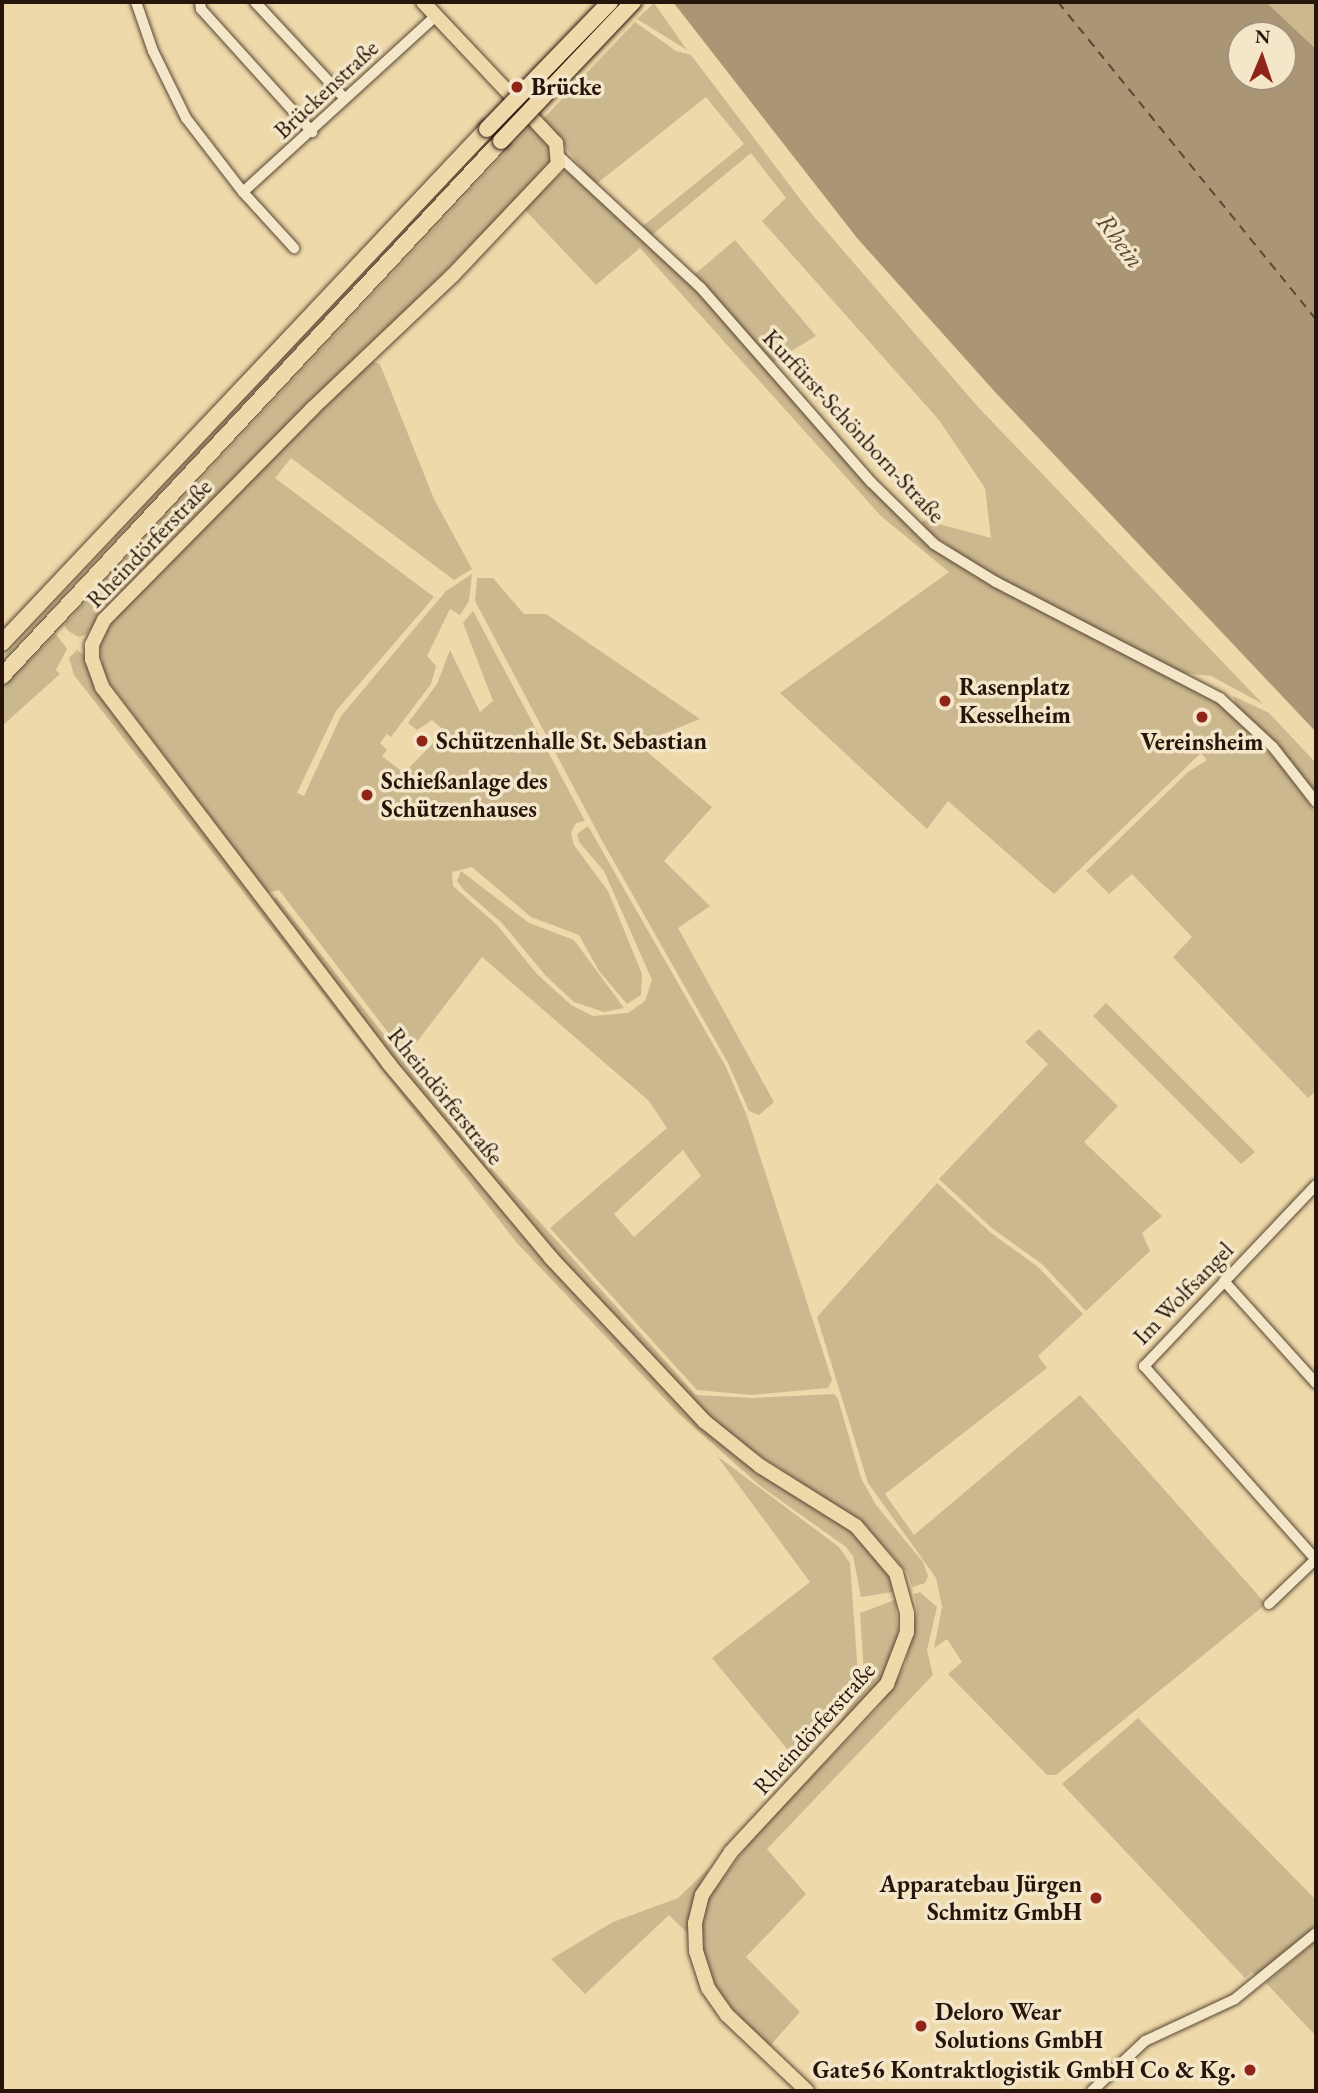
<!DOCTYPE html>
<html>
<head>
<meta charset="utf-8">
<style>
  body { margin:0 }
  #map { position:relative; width:1318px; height:2093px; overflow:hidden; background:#eed9aa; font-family:"EB Garamond",serif }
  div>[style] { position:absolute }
  .green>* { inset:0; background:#ccb88f }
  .water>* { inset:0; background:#aa9674 }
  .ferry>* { height:2px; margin-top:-1px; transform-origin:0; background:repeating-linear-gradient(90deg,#5b4936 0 9px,transparent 0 16px) }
  .roads { filter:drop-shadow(0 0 2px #594634) drop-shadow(0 0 2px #594634) }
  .minor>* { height:10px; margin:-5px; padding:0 5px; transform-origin:5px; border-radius:5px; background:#f4e6c8 }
  .major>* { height:14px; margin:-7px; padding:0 7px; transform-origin:7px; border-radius:7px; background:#eed9aa }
  .highway>* { height:16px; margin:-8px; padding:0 8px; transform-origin:8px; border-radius:8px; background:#eed9aa }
  .bridges { filter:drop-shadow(0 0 2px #27150c) drop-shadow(0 0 2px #27150c) }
  .highway-bridge>* { height:16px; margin:-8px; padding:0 8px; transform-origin:8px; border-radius:8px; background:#eed9aa }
  .dots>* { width:19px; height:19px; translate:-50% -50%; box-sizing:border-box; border:4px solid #f4e6c8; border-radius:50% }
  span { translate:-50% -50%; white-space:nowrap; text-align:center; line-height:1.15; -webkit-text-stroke:7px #f4e6c8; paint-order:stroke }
  .poi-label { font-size:24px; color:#27150c; font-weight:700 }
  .left { translate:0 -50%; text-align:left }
  .right { translate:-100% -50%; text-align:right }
  .street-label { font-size:24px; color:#27150c }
  .water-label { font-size:26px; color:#5b4936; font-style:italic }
  .frame { position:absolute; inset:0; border:4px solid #27150c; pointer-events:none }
  .north { position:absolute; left:1227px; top:21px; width:70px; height:70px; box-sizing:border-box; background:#f4e6c8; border:2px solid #a2927d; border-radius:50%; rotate:2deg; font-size:19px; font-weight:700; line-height:28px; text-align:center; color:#27150c }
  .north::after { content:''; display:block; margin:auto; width:24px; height:32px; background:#8f2418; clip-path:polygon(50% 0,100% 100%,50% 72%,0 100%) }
</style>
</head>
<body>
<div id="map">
  <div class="green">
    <div style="clip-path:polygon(1266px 2px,1316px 2px,1316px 49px)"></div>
    <div style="clip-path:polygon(654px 3px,687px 50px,637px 19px)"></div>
    <div style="clip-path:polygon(635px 22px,676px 51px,691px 55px,810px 212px,978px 407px,1263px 704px,1211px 676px,1181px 673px,1069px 615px,978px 568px,920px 525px,924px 520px,991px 538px,985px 488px,939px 420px,762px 221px,786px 198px,751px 153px,652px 235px,643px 226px,744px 144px,706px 97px,595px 185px,543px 119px)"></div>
    <div style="clip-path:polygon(532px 124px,552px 151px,549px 166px,85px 635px,79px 637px,68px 631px,64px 625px)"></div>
    <div style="clip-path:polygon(569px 171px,683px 276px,919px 538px,959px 566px,1221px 705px,1285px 769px,1316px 814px,1316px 1091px,1308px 1098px,1173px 957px,1192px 937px,1132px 874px,1109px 894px,1086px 871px,1188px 772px,1207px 760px,1201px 753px,1054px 894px,948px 801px,927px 829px,780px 693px,949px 572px,881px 516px,640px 248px,596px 285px,524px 209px,560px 174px)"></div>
    <div style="clip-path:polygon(735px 240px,816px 336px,772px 363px,695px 274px)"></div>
    <div style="clip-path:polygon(evenodd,370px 361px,380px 364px,434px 499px,472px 569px,454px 580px,291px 458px,275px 478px,434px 597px,336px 711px,297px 793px,304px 796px,341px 716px,446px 591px,472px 574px,469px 601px,460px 615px,450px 609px,427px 656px,436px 666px,431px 684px,391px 737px,387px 734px,380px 743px,387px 750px,382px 756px,404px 773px,445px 731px,432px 720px,417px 730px,408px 723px,437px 684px,450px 650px,480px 712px,493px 701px,463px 623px,473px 611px,585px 821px,576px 823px,571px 833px,574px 845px,608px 891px,642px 974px,641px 995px,627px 1004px,599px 971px,579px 935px,531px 917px,472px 867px,452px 872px,453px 886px,497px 925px,537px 974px,571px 1005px,593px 1016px,628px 1013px,645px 1001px,652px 980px,604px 871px,579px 842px,577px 834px,588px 826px,726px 1067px,747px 1116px,832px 1380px,828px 1388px,751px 1395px,697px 1390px,550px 1228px,667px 1128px,649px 1101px,482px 957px,406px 1056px,279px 890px,267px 893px,103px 674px,100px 640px,120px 610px,370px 361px,683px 1150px,701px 1176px,634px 1237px,614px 1214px,683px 1150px)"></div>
    <div style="clip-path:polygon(477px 578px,493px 578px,524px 614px,546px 614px,700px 719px,638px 744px,712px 807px,664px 861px,710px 906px,678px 928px,774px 1102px,759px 1115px,749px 1111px,728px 1063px,600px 837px,475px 601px)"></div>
    <div style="clip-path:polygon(56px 634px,67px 649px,56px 670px,60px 674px,2px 726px,2px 688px)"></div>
    <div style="clip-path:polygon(77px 650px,84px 655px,100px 693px,588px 1306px,696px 1421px,859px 1537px,890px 1575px,893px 1592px,861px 1597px,853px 1556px,846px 1547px,759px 1485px,678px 1413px,517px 1243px,74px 675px,69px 658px)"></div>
    <div style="clip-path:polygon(1233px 696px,1269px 713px,1316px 763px,1316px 795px,1274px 741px,1236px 705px)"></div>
    <div style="clip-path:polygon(461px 871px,529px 923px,574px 940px,624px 1008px,604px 1012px,574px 1002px,546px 976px,502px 923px,464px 890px,457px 881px)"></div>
    <div style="clip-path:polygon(276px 897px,473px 1148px,696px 1395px,754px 1398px,834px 1394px,838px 1399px,861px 1478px,876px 1505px,923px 1562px,928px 1576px,925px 1583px,912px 1587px,907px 1572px,864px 1524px,742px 1444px,701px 1409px,554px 1252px,381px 1044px,271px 900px)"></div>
    <div style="clip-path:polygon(1106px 1003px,1255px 1152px,1241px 1164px,1093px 1016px)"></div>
    <div style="clip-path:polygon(1039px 1029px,1118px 1106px,1084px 1142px,1162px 1216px,1142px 1233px,1150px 1251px,1086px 1311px,1042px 1264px,993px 1229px,939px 1179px,1048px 1064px,1025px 1042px)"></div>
    <div style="clip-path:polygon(937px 1183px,991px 1233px,1038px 1267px,1083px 1314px,1038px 1356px,1047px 1368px,885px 1494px,914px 1535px,1080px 1395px,1266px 1604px,1056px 1775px,1047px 1775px,948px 1674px,962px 1662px,947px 1639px,934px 1648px,942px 1607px,936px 1578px,868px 1483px,817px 1317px)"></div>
    <div style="clip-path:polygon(717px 1456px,839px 1547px,850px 1563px,858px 1675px,842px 1710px,798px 1762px,712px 1658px,810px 1582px)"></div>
    <div style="clip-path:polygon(920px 1592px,937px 1607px,927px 1650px,933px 1675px,767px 1849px,806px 1894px,746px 1957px,800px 2012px,769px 2047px,719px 1995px,704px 1966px,700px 1931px,707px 1900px,756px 1834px,879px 1707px,905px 1666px,917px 1611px,914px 1594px)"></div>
    <div style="clip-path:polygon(895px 1600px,899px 1641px,884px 1677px,825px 1744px,858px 1694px,864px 1673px,860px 1613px)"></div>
    <div style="clip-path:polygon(1138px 1718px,1316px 1900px,1316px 1927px,1258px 1977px,1252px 1972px,1245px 1978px,1062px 1784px)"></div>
    <div style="clip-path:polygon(709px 1868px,694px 1897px,688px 1934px,669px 1915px,585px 1994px,551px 1959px,613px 1922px,678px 1898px)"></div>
    <div style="clip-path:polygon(1316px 1941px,1316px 2036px,1266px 1983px)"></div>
  </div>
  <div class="water">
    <div style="clip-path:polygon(evenodd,673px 2px,1266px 2px,1316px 49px,1316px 732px,996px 393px,857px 238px,673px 2px,1241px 35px,1283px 35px,1283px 77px,1241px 77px,1241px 35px)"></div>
  </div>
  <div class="ferry">
    <div style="left:1058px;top:2px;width:409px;rotate:50.9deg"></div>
  </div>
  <div class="roads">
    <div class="minor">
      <div style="left:136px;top:2px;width:52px;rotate:70.9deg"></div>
      <div style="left:153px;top:51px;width:75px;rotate:63.8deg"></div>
      <div style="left:186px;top:118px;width:93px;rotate:52.4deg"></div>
      <div style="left:243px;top:192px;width:76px;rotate:47.7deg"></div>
      <div style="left:200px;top:2px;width:7px;rotate:82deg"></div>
      <div style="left:201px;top:9px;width:166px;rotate:47.9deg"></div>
      <div style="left:255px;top:2px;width:132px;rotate:47.1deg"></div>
      <div style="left:560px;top:157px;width:192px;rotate:42.9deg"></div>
      <div style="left:701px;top:288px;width:258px;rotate:48.8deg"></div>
      <div style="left:871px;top:482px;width:88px;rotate:44.5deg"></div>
      <div style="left:934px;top:544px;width:73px;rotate:31.5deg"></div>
      <div style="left:996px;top:582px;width:252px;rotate:27.4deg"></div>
      <div style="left:1220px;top:698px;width:72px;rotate:42.8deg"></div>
      <div style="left:1273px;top:747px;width:70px;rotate:52deg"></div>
      <div style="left:243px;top:192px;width:261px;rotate:-42.4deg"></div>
      <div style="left:1316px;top:1185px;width:250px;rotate:133.5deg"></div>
      <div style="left:1144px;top:1366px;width:259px;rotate:48.4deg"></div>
      <div style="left:1224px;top:1281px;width:137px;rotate:48deg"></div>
      <div style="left:1269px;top:1604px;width:65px;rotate:-43.8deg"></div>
      <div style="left:1092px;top:2091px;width:73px;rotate:-43.3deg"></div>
      <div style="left:1145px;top:2041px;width:99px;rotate:-25deg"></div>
      <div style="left:1235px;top:1999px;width:104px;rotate:-39.2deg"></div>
    </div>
    <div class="major">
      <div style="left:423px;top:2px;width:194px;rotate:46.7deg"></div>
      <div style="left:556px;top:143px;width:21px;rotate:85deg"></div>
      <div style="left:558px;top:164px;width:154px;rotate:133.4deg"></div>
      <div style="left:452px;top:276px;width:192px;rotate:136.5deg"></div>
      <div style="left:313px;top:408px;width:298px;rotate:134.6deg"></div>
      <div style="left:104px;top:620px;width:28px;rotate:116deg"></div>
      <div style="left:92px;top:645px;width:14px;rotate:90deg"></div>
      <div style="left:92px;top:659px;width:30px;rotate:70deg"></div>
      <div style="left:102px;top:687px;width:474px;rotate:52.7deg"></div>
      <div style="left:389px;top:1064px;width:253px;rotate:50.1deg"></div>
      <div style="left:551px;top:1258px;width:224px;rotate:46.8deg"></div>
      <div style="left:704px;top:1421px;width:72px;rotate:38.8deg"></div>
      <div style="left:760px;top:1466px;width:113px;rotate:32deg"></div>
      <div style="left:856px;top:1526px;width:62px;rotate:49.6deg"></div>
      <div style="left:896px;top:1573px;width:41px;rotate:74.6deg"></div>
      <div style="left:907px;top:1613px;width:19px;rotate:90deg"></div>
      <div style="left:907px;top:1632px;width:56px;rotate:111deg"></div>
      <div style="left:887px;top:1684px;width:229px;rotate:132.9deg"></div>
      <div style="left:731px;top:1852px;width:52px;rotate:124deg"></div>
      <div style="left:702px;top:1895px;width:29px;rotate:104deg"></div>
      <div style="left:695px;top:1923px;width:28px;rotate:88deg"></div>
      <div style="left:696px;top:1951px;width:39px;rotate:72deg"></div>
      <div style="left:708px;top:1988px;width:33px;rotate:55deg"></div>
      <div style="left:727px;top:2015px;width:110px;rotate:43.5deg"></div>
    </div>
    <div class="highway">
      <div style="left:2px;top:643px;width:707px;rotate:-46.66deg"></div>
      <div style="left:2px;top:676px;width:732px;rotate:-46.99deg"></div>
    </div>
  </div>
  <div class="bridges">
    <div class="highway-bridge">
      <div style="left:487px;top:129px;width:177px;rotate:-45.9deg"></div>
      <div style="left:501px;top:141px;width:192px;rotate:-46.5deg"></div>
    </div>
  </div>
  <div class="dots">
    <div style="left:517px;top:87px;background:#8f2418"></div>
    <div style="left:945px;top:701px;background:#8f2418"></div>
    <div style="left:1202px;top:717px;background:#8f2418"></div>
    <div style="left:422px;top:741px;background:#8f2418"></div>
    <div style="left:367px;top:795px;background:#8f2418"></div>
    <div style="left:1096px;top:1898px;background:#8f2418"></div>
    <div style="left:921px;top:2026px;background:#8f2418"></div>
    <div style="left:1250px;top:2070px;background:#8f2418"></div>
  </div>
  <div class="poi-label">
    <span class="left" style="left:531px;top:87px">Brücke</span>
    <span class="left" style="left:959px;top:701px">Rasenplatz<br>Kesselheim</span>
    <span class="left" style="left:436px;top:741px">Schützenhalle St. Sebastian</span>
    <span style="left:1202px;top:742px">Vereinsheim</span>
    <span class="left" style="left:381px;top:795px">Schießanlage des<br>Schützenhauses</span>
    <span class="right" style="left:1082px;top:1898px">Apparatebau Jürgen<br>Schmitz GmbH</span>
    <span class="left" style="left:935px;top:2026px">Deloro Wear<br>Solutions GmbH</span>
    <span class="right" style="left:1236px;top:2070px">Gate56 Kontraktlogistik GmbH Co &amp; Kg.</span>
  </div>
  <div class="street-label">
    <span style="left:326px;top:89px;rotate:-43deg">Brückenstraße</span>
    <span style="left:854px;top:426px;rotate:47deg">Kurfürst-Schönborn-Straße</span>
    <span style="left:149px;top:543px;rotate:-46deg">Rheindörferstraße</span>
    <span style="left:446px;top:1096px;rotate:51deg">Rheindörferstraße</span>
    <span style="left:1183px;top:1293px;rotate:-46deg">Im Wolfsangel</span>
    <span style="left:814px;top:1728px;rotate:-48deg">Rheindörferstraße</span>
  </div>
  <div class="water-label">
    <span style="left:1120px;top:241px;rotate:53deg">Rhein</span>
  </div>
  <div class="frame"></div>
  <div class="north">N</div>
</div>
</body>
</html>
